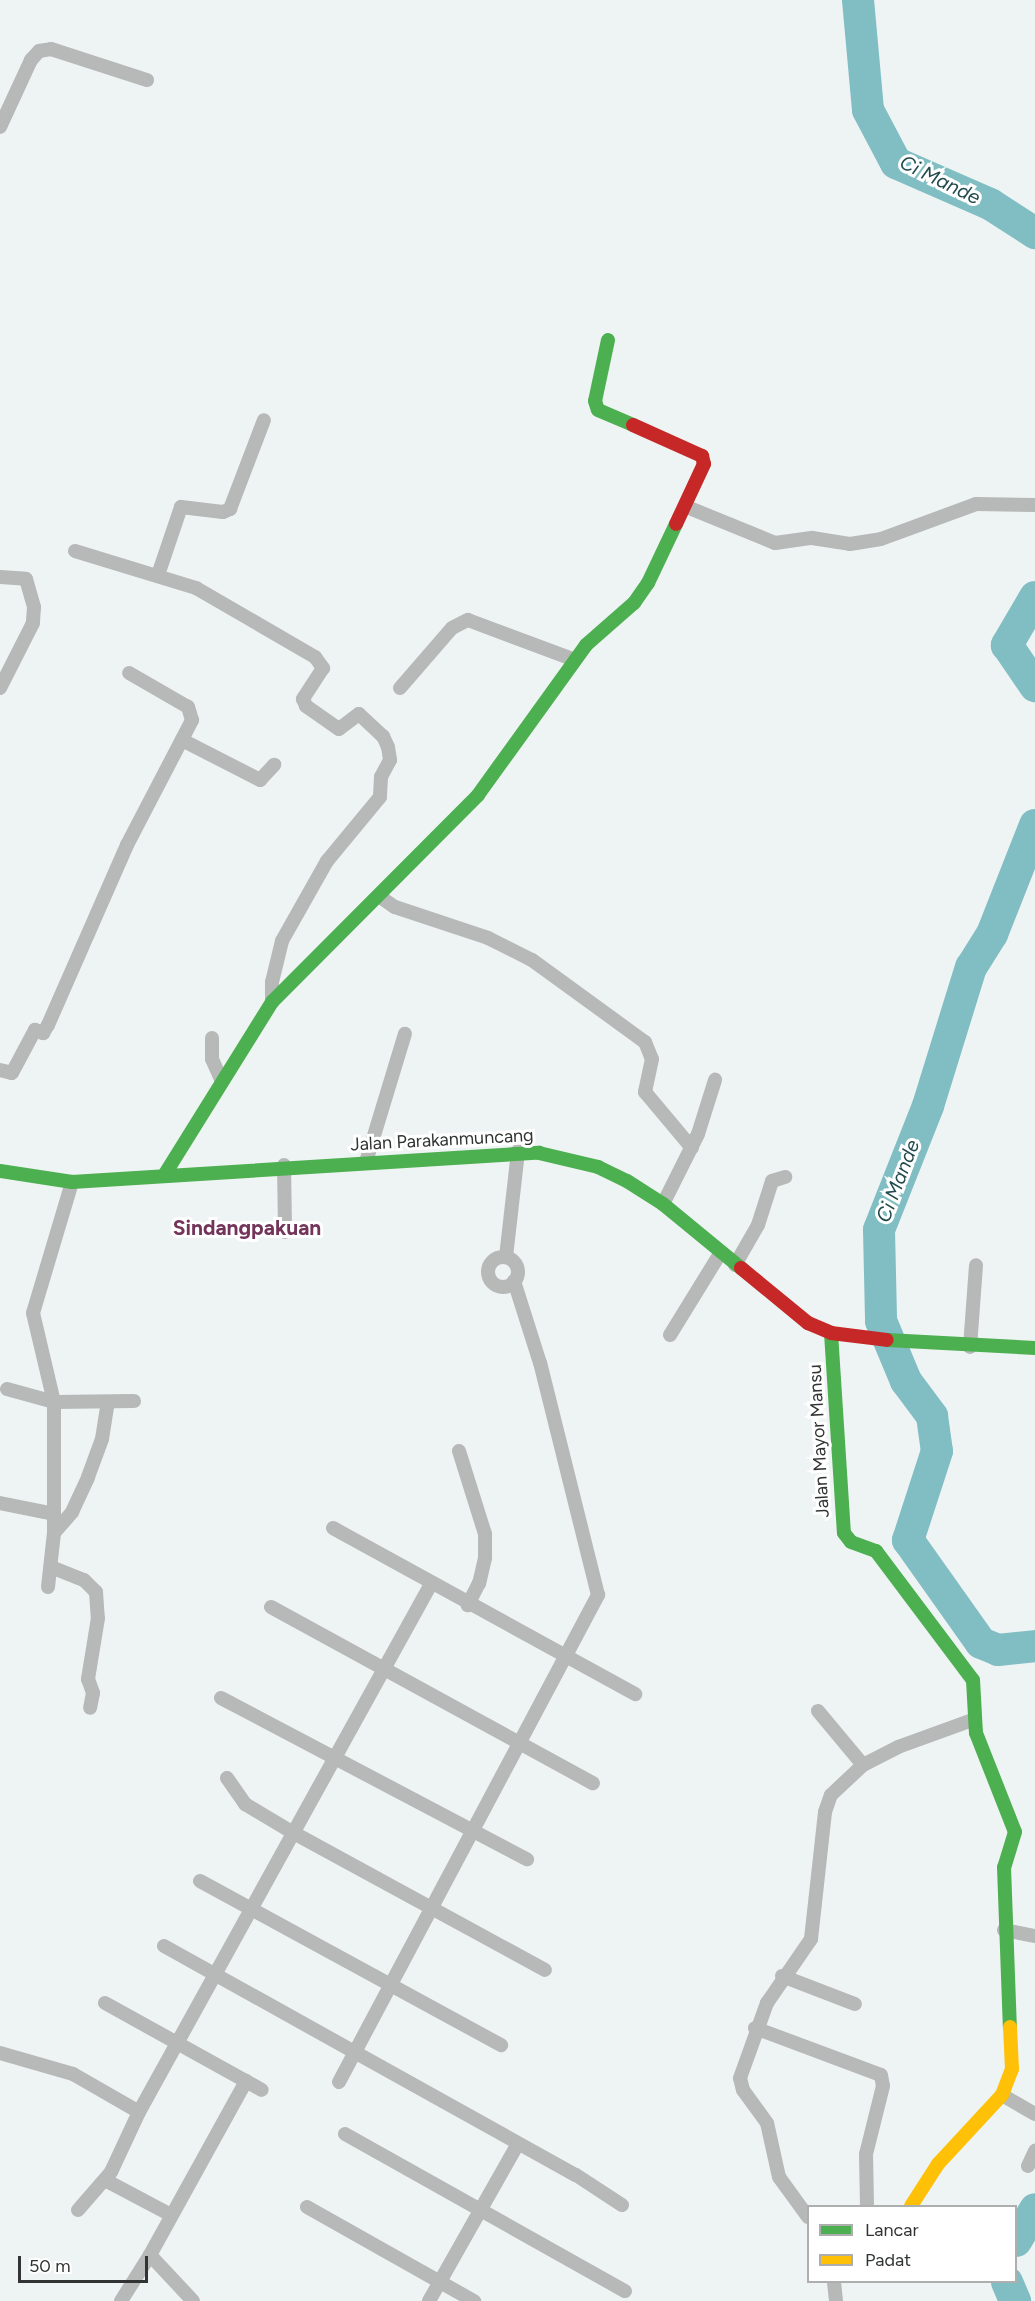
<!DOCTYPE html>
<html>
<head>
<meta charset="utf-8">
<style>
  body { margin:0 }
  #map { position:relative; width:1035px; height:2301px; overflow:hidden; background:#eef3f3; font-family:Figtree,sans-serif }
  div>[style] { position:absolute }
  .river>* { height:32px; margin:-16px; padding:0 16px; transform-origin:16px; border-radius:16px; background:#80bec3 }
  .street>* { height:14px; margin:-7px; padding:0 7px; transform-origin:7px; border-radius:7px; background:#b7b8b8 }
  .street>.ring { margin:-7px; padding:0; box-sizing:content-box; background:none; border:14px solid #b7b8b8; border-radius:50% }
  .fast>* { height:14px; margin:-7px; padding:0 7px; transform-origin:7px; border-radius:7px; background:#4caf50 }
  .slow>* { height:14px; margin:-7px; padding:0 7px; transform-origin:7px; border-radius:7px; background:#ffc107 }
  .jam>* { height:14px; margin:-7px; padding:0 7px; transform-origin:7px; border-radius:7px; background:#c62828 }
  span { translate:-50% -50%; white-space:nowrap; text-align:center; line-height:1.15; -webkit-text-stroke:6px #fff; paint-order:stroke }
  .street-label { font-size:18px; color:#323434 }
  .water-label { font-size:20px; color:#224b4e; font-style:italic }
  .quarter-label { font-size:21px; color:#723459; font-weight:700 }
  .legend { position:absolute; left:807px; top:2205px; width:210px; height:78px; box-sizing:border-box; background:#fff; border:2px solid #adaeae; margin:0; padding:8px 10px; list-style:none; font-size:18px; color:#323434 }
  .legend li { display:flex; align-items:center; gap:12px; height:30px }
  .legend b { width:30px; border:2px solid #adaeae }
  .scale { position:absolute; left:18px; top:2256px; width:130px; height:27px; box-sizing:border-box; border:3px solid #323434; border-top:0; padding-left:8px; font-size:18px; line-height:21px; white-space:nowrap; color:#323434; -webkit-text-stroke:4px #fff; paint-order:stroke }
</style>
</head>
<body>
<div id="map">
  <div class="river">
    <div style="left:858px;top:0;width:110px;rotate:84.8deg"></div>
    <div style="left:868px;top:110px;width:60px;rotate:62.2deg"></div>
    <div style="left:896px;top:163px;width:103px;rotate:23.6deg"></div>
    <div style="left:990px;top:204px;width:54px;rotate:32.8deg"></div>
    <div style="left:1035px;top:597px;width:56px;rotate:120.3deg"></div>
    <div style="left:1007px;top:645px;width:50px;rotate:55.7deg"></div>
    <div style="left:1035px;top:825px;width:117px;rotate:111.5deg"></div>
    <div style="left:992px;top:934px;width:39px;rotate:122deg"></div>
    <div style="left:971px;top:967px;width:145px;rotate:107.2deg"></div>
    <div style="left:928px;top:1106px;width:133px;rotate:111.6deg"></div>
    <div style="left:879px;top:1230px;width:91px;rotate:88.7deg"></div>
    <div style="left:881px;top:1321px;width:65px;rotate:67.4deg"></div>
    <div style="left:906px;top:1381px;width:44px;rotate:53.4deg"></div>
    <div style="left:932px;top:1416px;width:35px;rotate:82deg"></div>
    <div style="left:937px;top:1451px;width:94px;rotate:108deg"></div>
    <div style="left:908px;top:1540px;width:126px;rotate:54.7deg"></div>
    <div style="left:981px;top:1643px;width:18px;rotate:22deg"></div>
    <div style="left:998px;top:1650px;width:37px;rotate:-6deg"></div>
    <div style="left:1016px;top:2241px;width:37px;rotate:-59deg"></div>
    <div style="left:1007px;top:2282px;width:21px;rotate:67deg"></div>
  </div>
  <div class="street">
    <div style="left:0;top:127px;width:74px;rotate:-65.2deg"></div>
    <div style="left:31px;top:60px;width:12px;rotate:-48deg"></div>
    <div style="left:39px;top:51px;width:12px;rotate:-9deg"></div>
    <div style="left:51px;top:49px;width:101px;rotate:17.9deg"></div>
    <div style="left:687px;top:507px;width:95px;rotate:22.2deg"></div>
    <div style="left:775px;top:543px;width:37px;rotate:-8deg"></div>
    <div style="left:812px;top:538px;width:38px;rotate:9deg"></div>
    <div style="left:850px;top:544px;width:31px;rotate:-9deg"></div>
    <div style="left:881px;top:539px;width:101px;rotate:-20.2deg"></div>
    <div style="left:976px;top:504px;width:59px;rotate:1deg"></div>
    <div style="left:75px;top:551px;width:127px;rotate:17deg"></div>
    <div style="left:196px;top:588px;width:138px;rotate:30.1deg"></div>
    <div style="left:315px;top:657px;width:14px;rotate:54deg"></div>
    <div style="left:323px;top:668px;width:37px;rotate:123deg"></div>
    <div style="left:303px;top:699px;width:8px;rotate:67deg"></div>
    <div style="left:306px;top:706px;width:40px;rotate:34.9deg"></div>
    <div style="left:339px;top:729px;width:25px;rotate:-37deg"></div>
    <div style="left:359px;top:714px;width:33px;rotate:43deg"></div>
    <div style="left:383px;top:736px;width:12px;rotate:66deg"></div>
    <div style="left:388px;top:747px;width:13px;rotate:81deg"></div>
    <div style="left:390px;top:760px;width:19px;rotate:118deg"></div>
    <div style="left:381px;top:777px;width:20px;rotate:93deg"></div>
    <div style="left:380px;top:797px;width:83px;rotate:129.6deg"></div>
    <div style="left:327px;top:861px;width:92px;rotate:119.4deg"></div>
    <div style="left:282px;top:941px;width:42px;rotate:103.7deg"></div>
    <div style="left:272px;top:982px;width:20px;rotate:90deg"></div>
    <div style="left:158px;top:575px;width:72px;rotate:-71.3deg"></div>
    <div style="left:181px;top:507px;width:42px;rotate:6.8deg"></div>
    <div style="left:223px;top:512px;width:8px;rotate:-23deg"></div>
    <div style="left:230px;top:509px;width:95px;rotate:-69.1deg"></div>
    <div style="left:0;top:577px;width:26px;rotate:4deg"></div>
    <div style="left:26px;top:579px;width:29px;rotate:74deg"></div>
    <div style="left:34px;top:607px;width:16px;rotate:94deg"></div>
    <div style="left:33px;top:623px;width:73px;rotate:116.9deg"></div>
    <div style="left:400px;top:688px;width:79px;rotate:-49.1deg"></div>
    <div style="left:452px;top:628px;width:18px;rotate:-27deg"></div>
    <div style="left:468px;top:620px;width:114px;rotate:20.5deg"></div>
    <div style="left:182px;top:740px;width:88px;rotate:27.1deg"></div>
    <div style="left:260px;top:780px;width:21px;rotate:-47deg"></div>
    <div style="left:379px;top:896px;width:19px;rotate:35deg"></div>
    <div style="left:395px;top:907px;width:98px;rotate:18.4deg"></div>
    <div style="left:488px;top:938px;width:49px;rotate:26.6deg"></div>
    <div style="left:532px;top:960px;width:140px;rotate:36deg"></div>
    <div style="left:645px;top:1042px;width:18px;rotate:68deg"></div>
    <div style="left:652px;top:1059px;width:34px;rotate:102deg"></div>
    <div style="left:645px;top:1092px;width:73px;rotate:50deg"></div>
    <div style="left:212px;top:1038px;width:21px;rotate:90deg"></div>
    <div style="left:212px;top:1059px;width:22px;rotate:66deg"></div>
    <div style="left:0;top:1070px;width:12px;rotate:14deg"></div>
    <div style="left:12px;top:1073px;width:49px;rotate:-61.9deg"></div>
    <div style="left:35px;top:1030px;width:9px;rotate:21deg"></div>
    <div style="left:43px;top:1033px;width:9px;rotate:-58deg"></div>
    <div style="left:48px;top:1025px;width:197px;rotate:-66.3deg"></div>
    <div style="left:127px;top:845px;width:141px;rotate:-62.5deg"></div>
    <div style="left:192px;top:720px;width:14px;rotate:-107deg"></div>
    <div style="left:188px;top:707px;width:68px;rotate:-150deg"></div>
    <div style="left:366px;top:1162px;width:134px;rotate:-73.1deg"></div>
    <div style="left:284px;top:1165px;width:67px;rotate:89.1deg"></div>
    <div style="left:663px;top:1204px;width:78px;rotate:-63.4deg"></div>
    <div style="left:698px;top:1134px;width:57px;rotate:-72.5deg"></div>
    <div style="left:506px;top:1257px;width:107px;rotate:-83.5deg"></div>
    <div class="ring" style="left:488px;top:1257px;width:16px;height:16px"></div>
    <div style="left:735px;top:1265px;width:46px;rotate:-60.1deg"></div>
    <div style="left:758px;top:1225px;width:46px;rotate:-72.3deg"></div>
    <div style="left:772px;top:1181px;width:14px;rotate:-17deg"></div>
    <div style="left:670px;top:1335px;width:97px;rotate:-58.4deg"></div>
    <div style="left:970px;top:1347px;width:82px;rotate:-85.8deg"></div>
    <div style="left:7px;top:1389px;width:49px;rotate:15.5deg"></div>
    <div style="left:54px;top:1402px;width:80px;rotate:-0.7deg"></div>
    <div style="left:459px;top:1451px;width:87px;rotate:72.6deg"></div>
    <div style="left:485px;top:1534px;width:24px;rotate:90deg"></div>
    <div style="left:485px;top:1558px;width:26px;rotate:103deg"></div>
    <div style="left:479px;top:1583px;width:25px;rotate:117deg"></div>
    <div style="left:0;top:1503px;width:55px;rotate:11.5deg"></div>
    <div style="left:333px;top:1528px;width:345px;rotate:28.8deg"></div>
    <div style="left:54px;top:1533px;width:28px;rotate:-49deg"></div>
    <div style="left:72px;top:1512px;width:38px;rotate:-65deg"></div>
    <div style="left:88px;top:1477px;width:40px;rotate:-69.8deg"></div>
    <div style="left:102px;top:1439px;width:36px;rotate:-81deg"></div>
    <div style="left:51px;top:1567px;width:35px;rotate:22deg"></div>
    <div style="left:84px;top:1580px;width:17px;rotate:45deg"></div>
    <div style="left:96px;top:1592px;width:26px;rotate:86deg"></div>
    <div style="left:98px;top:1618px;width:62px;rotate:99.3deg"></div>
    <div style="left:88px;top:1679px;width:15px;rotate:70deg"></div>
    <div style="left:93px;top:1693px;width:15px;rotate:101deg"></div>
    <div style="left:48px;top:1587px;width:54px;rotate:-83.7deg"></div>
    <div style="left:54px;top:1533px;width:131px;rotate:-90deg"></div>
    <div style="left:54px;top:1402px;width:91px;rotate:-103.3deg"></div>
    <div style="left:33px;top:1313px;width:137px;rotate:-73.4deg"></div>
    <div style="left:271px;top:1607px;width:367px;rotate:28.7deg"></div>
    <div style="left:221px;top:1698px;width:346px;rotate:27.8deg"></div>
    <div style="left:818px;top:1711px;width:70px;rotate:50.2deg"></div>
    <div style="left:227px;top:1778px;width:32px;rotate:55deg"></div>
    <div style="left:245px;top:1804px;width:55px;rotate:30.8deg"></div>
    <div style="left:292px;top:1832px;width:288px;rotate:28.6deg"></div>
    <div style="left:200px;top:1881px;width:343px;rotate:28.6deg"></div>
    <div style="left:1004px;top:1930px;width:32px;rotate:11deg"></div>
    <div style="left:164px;top:1946px;width:471px;rotate:29.1deg"></div>
    <div style="left:576px;top:2175px;width:55px;rotate:33.1deg"></div>
    <div style="left:782px;top:1976px;width:78px;rotate:21deg"></div>
    <div style="left:105px;top:2003px;width:179px;rotate:29deg"></div>
    <div style="left:755px;top:2028px;width:134px;rotate:20.5deg"></div>
    <div style="left:881px;top:2075px;width:11px;rotate:80deg"></div>
    <div style="left:883px;top:2086px;width:70px;rotate:104deg"></div>
    <div style="left:866px;top:2154px;width:52px;rotate:88.9deg"></div>
    <div style="left:0;top:2053px;width:76px;rotate:16deg"></div>
    <div style="left:73px;top:2074px;width:76px;rotate:29.9deg"></div>
    <div style="left:339px;top:2082px;width:552px;rotate:-61.99deg"></div>
    <div style="left:598px;top:1595px;width:239px;rotate:-104deg"></div>
    <div style="left:540px;top:1363px;width:86px;rotate:-107.6deg"></div>
    <div style="left:1002px;top:2095px;width:38px;rotate:30deg"></div>
    <div style="left:345px;top:2134px;width:321px;rotate:29.3deg"></div>
    <div style="left:1028px;top:2166px;width:17px;rotate:-65deg"></div>
    <div style="left:105px;top:2180px;width:75px;rotate:27.9deg"></div>
    <div style="left:307px;top:2207px;width:192px;rotate:29.4deg"></div>
    <div style="left:78px;top:2210px;width:50px;rotate:-49deg"></div>
    <div style="left:111px;top:2172px;width:66px;rotate:-65deg"></div>
    <div style="left:139px;top:2112px;width:603px;rotate:-61.06deg"></div>
    <div style="left:808px;top:2217px;width:49px;rotate:-125.9deg"></div>
    <div style="left:779px;top:2177px;width:55px;rotate:-102.5deg"></div>
    <div style="left:767px;top:2123px;width:41px;rotate:-126deg"></div>
    <div style="left:743px;top:2090px;width:12px;rotate:-104deg"></div>
    <div style="left:740px;top:2078px;width:80px;rotate:-70.2deg"></div>
    <div style="left:767px;top:2003px;width:78px;rotate:-55.5deg"></div>
    <div style="left:811px;top:1939px;width:128px;rotate:-83.7deg"></div>
    <div style="left:825px;top:1812px;width:18px;rotate:-71deg"></div>
    <div style="left:831px;top:1795px;width:44px;rotate:-43.2deg"></div>
    <div style="left:863px;top:1765px;width:39px;rotate:-27deg"></div>
    <div style="left:898px;top:1747px;width:82px;rotate:-20deg"></div>
    <div style="left:150px;top:2255px;width:63px;rotate:46.9deg"></div>
    <div style="left:834px;top:2282px;width:19px;rotate:84deg"></div>
    <div style="left:121px;top:2301px;width:54px;rotate:-57.8deg"></div>
    <div style="left:150px;top:2255px;width:199px;rotate:-61.1deg"></div>
    <div style="left:429px;top:2301px;width:180px;rotate:-60.5deg"></div>
  </div>
  <div class="fast">
    <div style="left:608px;top:340px;width:62px;rotate:102deg"></div>
    <div style="left:595px;top:401px;width:9px;rotate:72deg"></div>
    <div style="left:598px;top:410px;width:38px;rotate:23deg"></div>
    <div style="left:0;top:1171px;width:73px;rotate:8.7deg"></div>
    <div style="left:72px;top:1182px;width:468px;rotate:-3.6deg"></div>
    <div style="left:539px;top:1153px;width:61px;rotate:13.3deg"></div>
    <div style="left:598px;top:1167px;width:32px;rotate:26deg"></div>
    <div style="left:627px;top:1181px;width:43px;rotate:32.6deg"></div>
    <div style="left:663px;top:1204px;width:101px;rotate:39.4deg"></div>
    <div style="left:165px;top:1174px;width:203px;rotate:-58.1deg"></div>
    <div style="left:272px;top:1002px;width:292px;rotate:-45.1deg"></div>
    <div style="left:478px;top:795px;width:185px;rotate:-54.2deg"></div>
    <div style="left:586px;top:645px;width:64px;rotate:-41.2deg"></div>
    <div style="left:634px;top:603px;width:24px;rotate:-55deg"></div>
    <div style="left:648px;top:583px;width:65px;rotate:-64.6deg"></div>
    <div style="left:831px;top:1333px;width:200px;rotate:86.3deg"></div>
    <div style="left:844px;top:1533px;width:11px;rotate:52deg"></div>
    <div style="left:851px;top:1542px;width:27px;rotate:20deg"></div>
    <div style="left:876px;top:1551px;width:161px;rotate:53.1deg"></div>
    <div style="left:973px;top:1680px;width:53px;rotate:86.8deg"></div>
    <div style="left:976px;top:1733px;width:106px;rotate:68.5deg"></div>
    <div style="left:1015px;top:1832px;width:37px;rotate:107deg"></div>
    <div style="left:1004px;top:1867px;width:160px;rotate:87.9deg"></div>
    <div style="left:887px;top:1340px;width:148px;rotate:3.1deg"></div>
  </div>
  <div class="slow">
    <div style="left:911px;top:2206px;width:50px;rotate:-57.3deg"></div>
    <div style="left:938px;top:2164px;width:94px;rotate:-47.2deg"></div>
    <div style="left:1002px;top:2095px;width:28px;rotate:-69deg"></div>
    <div style="left:1012px;top:2069px;width:42px;rotate:-92.7deg"></div>
  </div>
  <div class="jam">
    <div style="left:633px;top:425px;width:76px;rotate:24.2deg"></div>
    <div style="left:702px;top:456px;width:8px;rotate:76deg"></div>
    <div style="left:704px;top:464px;width:66px;rotate:115deg"></div>
    <div style="left:741px;top:1268px;width:87px;rotate:39.4deg"></div>
    <div style="left:808px;top:1323px;width:25px;rotate:23deg"></div>
    <div style="left:831px;top:1333px;width:56px;rotate:7.1deg"></div>
  </div>
  <div class="street-label">
    <span style="left:442px;top:1140px;rotate:-3deg">Jalan Parakanmuncang</span>
    <span style="left:819px;top:1441px;rotate:-93deg">Jalan Mayor Mansu</span>
  </div>
  <div class="water-label">
    <span style="left:940px;top:180px;rotate:26deg">Ci Mande</span>
    <span style="left:898px;top:1181px;rotate:-69deg">Ci Mande</span>
  </div>
  <div class="quarter-label">
    <span style="left:247px;top:1228px">Sindangpakuan</span>
  </div>
  <ul class="legend">
  <li><b style="height:8px;background:#4caf50"></b>Lancar</li>
  <li><b style="height:8px;background:#ffc107"></b>Padat</li>
  </ul>
  <div class="scale">50 m</div>
</div>
</body>
</html>
